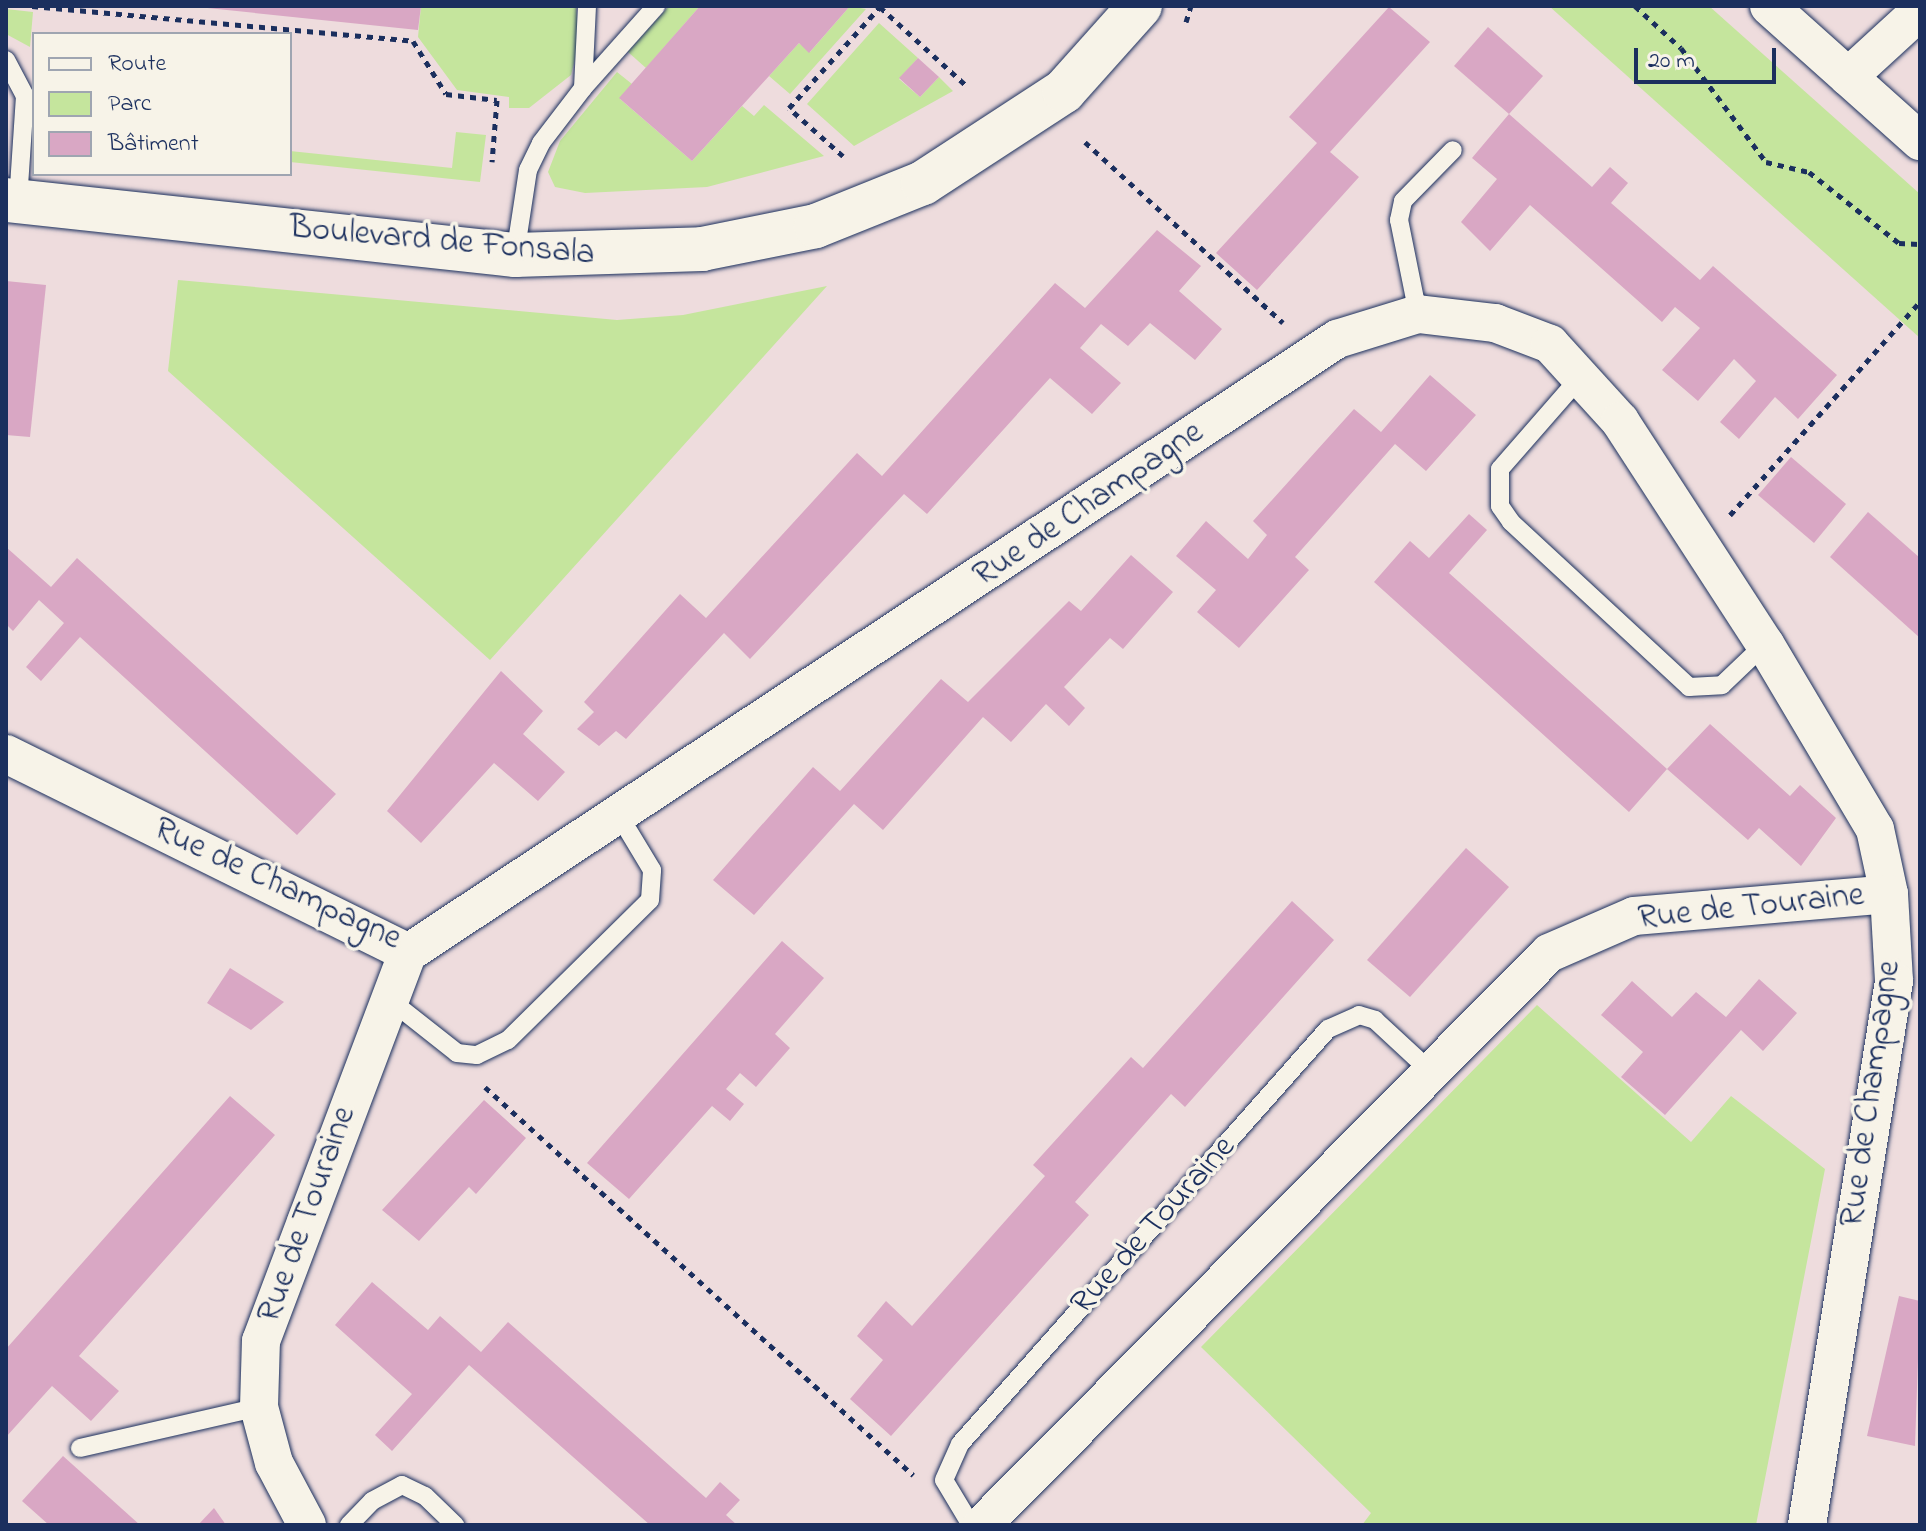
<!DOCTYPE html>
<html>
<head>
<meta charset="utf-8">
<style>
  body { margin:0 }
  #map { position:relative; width:1926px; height:1531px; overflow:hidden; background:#eedcdd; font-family:"Indie Flower",sans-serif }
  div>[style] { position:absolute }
  .green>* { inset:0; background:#c5e59d }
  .building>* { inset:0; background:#d9a7c4 }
  .path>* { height:5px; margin-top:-2.5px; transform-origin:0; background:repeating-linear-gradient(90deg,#1b2f5e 0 6px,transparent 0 12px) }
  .roads { filter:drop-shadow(0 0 2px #1b2f5e) drop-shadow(0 0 2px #1b2f5e) }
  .service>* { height:18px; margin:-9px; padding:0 9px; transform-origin:9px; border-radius:9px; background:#f7f3e8 }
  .minor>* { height:38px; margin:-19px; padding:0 19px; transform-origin:19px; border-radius:19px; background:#f7f3e8 }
  .tertiary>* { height:44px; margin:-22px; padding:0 22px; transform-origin:22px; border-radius:22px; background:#f7f3e8 }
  span { translate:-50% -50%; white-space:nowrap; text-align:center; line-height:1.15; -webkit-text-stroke:7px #f7f3e8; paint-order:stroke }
  .street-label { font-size:34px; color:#1b2f5e }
  .frame { position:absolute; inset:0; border:8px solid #1b2f5e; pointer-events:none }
  .legend { position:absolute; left:32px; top:32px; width:260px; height:144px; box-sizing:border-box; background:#f7f3e8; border:2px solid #9fa5b1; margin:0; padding:10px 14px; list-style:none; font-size:24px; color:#1b2f5e }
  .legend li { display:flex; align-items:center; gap:16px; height:40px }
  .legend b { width:40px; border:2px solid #9fa5b1 }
  .scale { position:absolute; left:1634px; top:48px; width:142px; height:36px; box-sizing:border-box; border:4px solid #1b2f5e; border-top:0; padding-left:10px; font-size:24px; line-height:28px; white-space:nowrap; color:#1b2f5e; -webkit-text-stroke:6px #f7f3e8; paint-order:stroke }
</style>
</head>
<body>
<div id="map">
  <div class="green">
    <div style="clip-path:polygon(421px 6px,576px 6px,579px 43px,571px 75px,529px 108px,509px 108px,509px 97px,457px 90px,418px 37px)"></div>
    <div style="clip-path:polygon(669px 6px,700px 6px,646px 68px,628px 52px)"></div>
    <div style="clip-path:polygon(850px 6px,866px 9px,790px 94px,769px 76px,799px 43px,810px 52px)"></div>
    <div style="clip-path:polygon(1549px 6px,1709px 6px,1920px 194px,1920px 338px)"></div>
    <div style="clip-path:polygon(6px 9px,33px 12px,30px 47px,6px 34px)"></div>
    <div style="clip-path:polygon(879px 23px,918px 58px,899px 79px,920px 97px,939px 77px,953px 91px,854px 146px,807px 104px)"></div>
    <div style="clip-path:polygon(617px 72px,632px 84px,620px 99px,692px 161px,742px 106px,754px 116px,764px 105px,824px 156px,707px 187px,585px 193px,555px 187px,548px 172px,560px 141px)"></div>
    <div style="clip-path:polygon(456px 132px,486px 135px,480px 182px,290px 162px,290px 151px,452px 168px)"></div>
    <div style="clip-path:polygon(178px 280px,617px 320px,683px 315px,827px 286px,490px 660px,168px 371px)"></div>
    <div style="clip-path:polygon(1537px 1005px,1691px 1142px,1731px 1096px,1825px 1169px,1756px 1525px,1362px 1525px,1371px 1513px,1201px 1347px)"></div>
  </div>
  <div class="building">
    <div style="clip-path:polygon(188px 6px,421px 6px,418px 30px)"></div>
    <div style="clip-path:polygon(700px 6px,850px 6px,809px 53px,799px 43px,692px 161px,619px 98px)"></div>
    <div style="clip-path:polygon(1389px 7px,1430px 42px,1330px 152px,1359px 177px,1257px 290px,1216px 253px,1317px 143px,1289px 117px)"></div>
    <div style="clip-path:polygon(1488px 27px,1543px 76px,1509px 114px,1454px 66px)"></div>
    <div style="clip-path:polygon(918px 58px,939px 77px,920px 97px,899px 78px)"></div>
    <div style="clip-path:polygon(1509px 114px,1592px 187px,1610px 167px,1628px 183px,1611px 203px,1700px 280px,1713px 266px,1837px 375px,1798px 419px,1775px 397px,1739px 439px,1720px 422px,1756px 381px,1734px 359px,1698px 401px,1662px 370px,1700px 328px,1675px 307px,1662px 322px,1530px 205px,1490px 251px,1461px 222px,1497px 179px,1472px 158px)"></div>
    <div style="clip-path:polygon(1157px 230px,1201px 266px,1179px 291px,1222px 329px,1195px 360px,1150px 323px,1128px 346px,1101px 324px,1080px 348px,1121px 383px,1092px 414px,1050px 378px,927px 514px,904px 494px,750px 659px,724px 633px,626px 739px,616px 731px,599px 746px,577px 729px,594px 712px,584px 702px,680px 594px,706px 618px,857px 453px,882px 476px,1055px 283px,1085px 308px)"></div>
    <div style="clip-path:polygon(6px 281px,46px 285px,30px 437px,6px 435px)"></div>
    <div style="clip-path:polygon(1430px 375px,1476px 415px,1426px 471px,1395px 444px,1295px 557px,1309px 570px,1239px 648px,1197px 612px,1216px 590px,1176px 556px,1206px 521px,1248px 559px,1267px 535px,1253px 521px,1354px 409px,1381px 432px)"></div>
    <div style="clip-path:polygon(1791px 457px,1846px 504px,1814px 543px,1758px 495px)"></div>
    <div style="clip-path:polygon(1868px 512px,1920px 558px,1920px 638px,1830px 557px)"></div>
    <div style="clip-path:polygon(1469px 514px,1487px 530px,1449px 573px,1667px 769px,1629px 812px,1374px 582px,1410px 541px,1429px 558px)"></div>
    <div style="clip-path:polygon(6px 547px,51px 587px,77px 558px,336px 794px,297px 835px,80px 637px,41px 681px,26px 667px,64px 623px,39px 600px,13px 631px,6px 624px)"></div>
    <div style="clip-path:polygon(1131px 555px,1173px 592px,1123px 649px,1110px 638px,1064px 687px,1085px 708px,1069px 726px,1046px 704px,1011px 742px,983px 717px,883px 830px,854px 804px,754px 915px,713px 880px,813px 767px,840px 791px,941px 679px,968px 702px,1069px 601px,1081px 611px)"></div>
    <div style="clip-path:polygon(501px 671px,543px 711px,523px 734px,565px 772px,538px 801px,494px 763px,421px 843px,387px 811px)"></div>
    <div style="clip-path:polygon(1710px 724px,1790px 796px,1800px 785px,1836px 818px,1801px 866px,1759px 828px,1748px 840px,1667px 769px)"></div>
    <div style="clip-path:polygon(1466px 848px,1509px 887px,1410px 997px,1367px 960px)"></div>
    <div style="clip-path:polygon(1292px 901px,1334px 940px,1185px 1107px,1171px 1094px,1075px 1202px,1089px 1215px,891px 1436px,850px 1399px,883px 1360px,857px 1336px,886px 1301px,912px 1326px,1045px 1176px,1033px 1165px,1131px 1057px,1143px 1068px)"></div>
    <div style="clip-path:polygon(782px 941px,824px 978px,775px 1034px,790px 1048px,756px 1087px,740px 1073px,726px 1089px,744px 1104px,730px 1121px,712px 1106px,629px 1199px,587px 1163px)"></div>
    <div style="clip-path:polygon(230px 968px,284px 1002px,251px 1030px,207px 1003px)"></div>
    <div style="clip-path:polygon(1759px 979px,1797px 1013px,1763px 1051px,1741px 1030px,1665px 1115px,1621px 1077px,1643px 1052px,1601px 1015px,1632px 981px,1672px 1017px,1696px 992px,1726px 1017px)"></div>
    <div style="clip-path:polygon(230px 1096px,275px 1135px,79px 1356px,119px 1391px,91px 1421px,52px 1386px,6px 1437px,6px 1349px)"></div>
    <div style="clip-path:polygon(484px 1100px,526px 1138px,476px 1194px,469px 1187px,419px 1241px,382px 1210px)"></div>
    <div style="clip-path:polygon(372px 1282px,428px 1330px,440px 1316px,481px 1352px,508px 1322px,706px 1498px,720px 1482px,740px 1500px,726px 1515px,737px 1525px,650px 1525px,469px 1365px,392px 1451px,375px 1435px,412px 1394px,335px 1325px)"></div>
    <div style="clip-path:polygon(1899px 1296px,1920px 1301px,1915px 1446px,1867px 1436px)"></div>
    <div style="clip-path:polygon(63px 1456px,140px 1525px,49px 1525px,22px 1501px)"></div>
    <div style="clip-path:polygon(214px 1508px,226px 1525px,198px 1525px)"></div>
  </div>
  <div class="path">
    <div style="left:32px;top:6px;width:383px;rotate:5.2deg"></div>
    <div style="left:413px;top:41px;width:62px;rotate:58.1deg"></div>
    <div style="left:446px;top:94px;width:51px;rotate:6.7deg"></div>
    <div style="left:497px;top:100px;width:62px;rotate:94.6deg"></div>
    <div style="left:1635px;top:6px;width:62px;rotate:42.4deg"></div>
    <div style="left:1681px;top:48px;width:142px;rotate:53.3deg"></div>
    <div style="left:1766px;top:162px;width:44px;rotate:13.1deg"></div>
    <div style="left:1809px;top:172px;width:115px;rotate:38.3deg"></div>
    <div style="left:1899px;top:243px;width:20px;rotate:3deg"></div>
    <div style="left:880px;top:7px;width:119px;rotate:42.3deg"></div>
    <div style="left:1186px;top:22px;width:17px;rotate:-73deg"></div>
    <div style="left:1085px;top:142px;width:268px;rotate:42.4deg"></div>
    <div style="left:843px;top:156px;width:72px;rotate:-138.4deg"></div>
    <div style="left:789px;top:108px;width:136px;rotate:-48deg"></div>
    <div style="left:1730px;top:515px;width:285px;rotate:-48.3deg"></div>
    <div style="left:485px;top:1087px;width:578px;rotate:42.19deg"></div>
  </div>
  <div class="roads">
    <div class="service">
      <div style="left:6px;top:60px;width:41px;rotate:62.2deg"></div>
      <div style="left:25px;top:96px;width:106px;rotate:93.8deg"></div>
      <div style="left:583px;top:88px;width:110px;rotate:-48.3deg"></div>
      <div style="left:515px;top:255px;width:86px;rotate:-81.3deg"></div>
      <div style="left:528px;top:170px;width:30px;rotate:-64deg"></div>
      <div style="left:541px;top:143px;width:69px;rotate:-52.6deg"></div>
      <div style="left:583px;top:88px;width:82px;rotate:-87.2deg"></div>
      <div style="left:1418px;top:314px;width:96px;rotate:-101.4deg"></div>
      <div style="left:1399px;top:220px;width:19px;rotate:-78deg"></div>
      <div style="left:1403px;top:201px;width:71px;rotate:-45.6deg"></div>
      <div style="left:1583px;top:374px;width:126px;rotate:131.1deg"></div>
      <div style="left:1500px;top:469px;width:37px;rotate:90deg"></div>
      <div style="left:1500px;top:506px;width:19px;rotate:55deg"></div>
      <div style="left:1511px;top:522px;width:243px;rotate:42.8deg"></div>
      <div style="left:1689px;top:687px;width:33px;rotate:-3deg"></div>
      <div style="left:1722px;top:685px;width:59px;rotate:-43.6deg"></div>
      <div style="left:390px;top:1000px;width:85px;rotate:38.3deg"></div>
      <div style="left:457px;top:1053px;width:20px;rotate:6deg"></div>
      <div style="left:477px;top:1055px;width:34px;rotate:-26deg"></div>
      <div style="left:508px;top:1040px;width:199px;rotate:-44.6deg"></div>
      <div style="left:650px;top:900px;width:30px;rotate:-86deg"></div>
      <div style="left:652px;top:870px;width:62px;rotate:-121.1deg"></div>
      <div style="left:80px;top:1448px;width:184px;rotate:-12.9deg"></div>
      <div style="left:349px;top:1525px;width:33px;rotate:-46deg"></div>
      <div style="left:372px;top:1501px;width:34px;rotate:-28deg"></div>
      <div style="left:402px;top:1485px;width:25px;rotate:26deg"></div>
      <div style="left:425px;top:1496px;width:42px;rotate:44deg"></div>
      <div style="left:971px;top:1525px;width:52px;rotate:-121deg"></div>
      <div style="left:944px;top:1480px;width:39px;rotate:-66deg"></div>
      <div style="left:960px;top:1444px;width:555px;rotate:-48.44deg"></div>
      <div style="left:1328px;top:1029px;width:34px;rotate:-24deg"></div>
      <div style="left:1359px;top:1015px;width:17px;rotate:17deg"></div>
      <div style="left:1375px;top:1020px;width:72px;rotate:42.8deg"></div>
    </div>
    <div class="minor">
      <div style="left:1769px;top:6px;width:203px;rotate:41.8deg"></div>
      <div style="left:1848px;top:77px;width:98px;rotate:-42.5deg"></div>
      <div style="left:6px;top:754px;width:449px;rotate:26.3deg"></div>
      <div style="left:408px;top:953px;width:1114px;rotate:-33.46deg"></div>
      <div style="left:1337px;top:339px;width:85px;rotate:-17.2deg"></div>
      <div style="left:1418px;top:314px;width:78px;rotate:6.7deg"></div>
      <div style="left:1495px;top:323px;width:59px;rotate:20.9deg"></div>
      <div style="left:1550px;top:344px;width:104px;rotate:47.7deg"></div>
      <div style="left:1620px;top:421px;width:266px;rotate:57deg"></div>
      <div style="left:1765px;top:644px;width:215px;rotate:59.3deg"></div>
      <div style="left:1875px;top:829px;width:66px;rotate:77.8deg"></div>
      <div style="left:1889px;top:894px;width:87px;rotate:86.7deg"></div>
      <div style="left:1894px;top:981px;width:551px;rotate:99.09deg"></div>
      <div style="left:307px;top:1525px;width:70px;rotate:-118deg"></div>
      <div style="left:274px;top:1463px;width:58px;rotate:-105deg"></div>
      <div style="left:259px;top:1407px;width:66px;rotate:-88.3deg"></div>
      <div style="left:261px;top:1341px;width:415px;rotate:-69.3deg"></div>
      <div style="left:982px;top:1525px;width:805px;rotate:-45.25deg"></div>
      <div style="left:1549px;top:953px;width:93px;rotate:-23.5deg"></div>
      <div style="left:1634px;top:916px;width:256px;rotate:-4.9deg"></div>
    </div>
    <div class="tertiary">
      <div style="left:6px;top:200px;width:512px;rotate:6.17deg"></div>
      <div style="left:515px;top:255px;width:187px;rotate:-1.8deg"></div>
      <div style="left:702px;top:249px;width:116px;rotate:-11.4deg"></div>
      <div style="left:816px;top:226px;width:115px;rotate:-21.9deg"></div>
      <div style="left:923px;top:183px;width:168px;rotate:-33.1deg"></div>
      <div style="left:1064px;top:91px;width:114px;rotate:-48.2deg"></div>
    </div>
  </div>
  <div class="street-label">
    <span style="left:442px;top:242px;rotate:5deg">Boulevard de Fonsala</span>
    <span style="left:1089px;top:505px;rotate:-34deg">Rue de Champagne</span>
    <span style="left:277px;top:885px;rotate:25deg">Rue de Champagne</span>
    <span style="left:1751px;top:908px;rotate:-6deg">Rue de Touraine</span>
    <span style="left:1872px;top:1094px;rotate:-82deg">Rue de Champagne</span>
    <span style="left:308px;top:1215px;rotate:-70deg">Rue de Touraine</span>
    <span style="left:1154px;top:1226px;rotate:-48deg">Rue de Touraine</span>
  </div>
  <div class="frame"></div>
  <ul class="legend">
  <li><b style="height:10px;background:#f7f3e8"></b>Route</li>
  <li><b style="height:22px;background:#c5e59d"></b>Parc</li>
  <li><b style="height:22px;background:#d9a7c4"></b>Bâtiment</li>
  </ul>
  <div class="scale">20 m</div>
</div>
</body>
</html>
